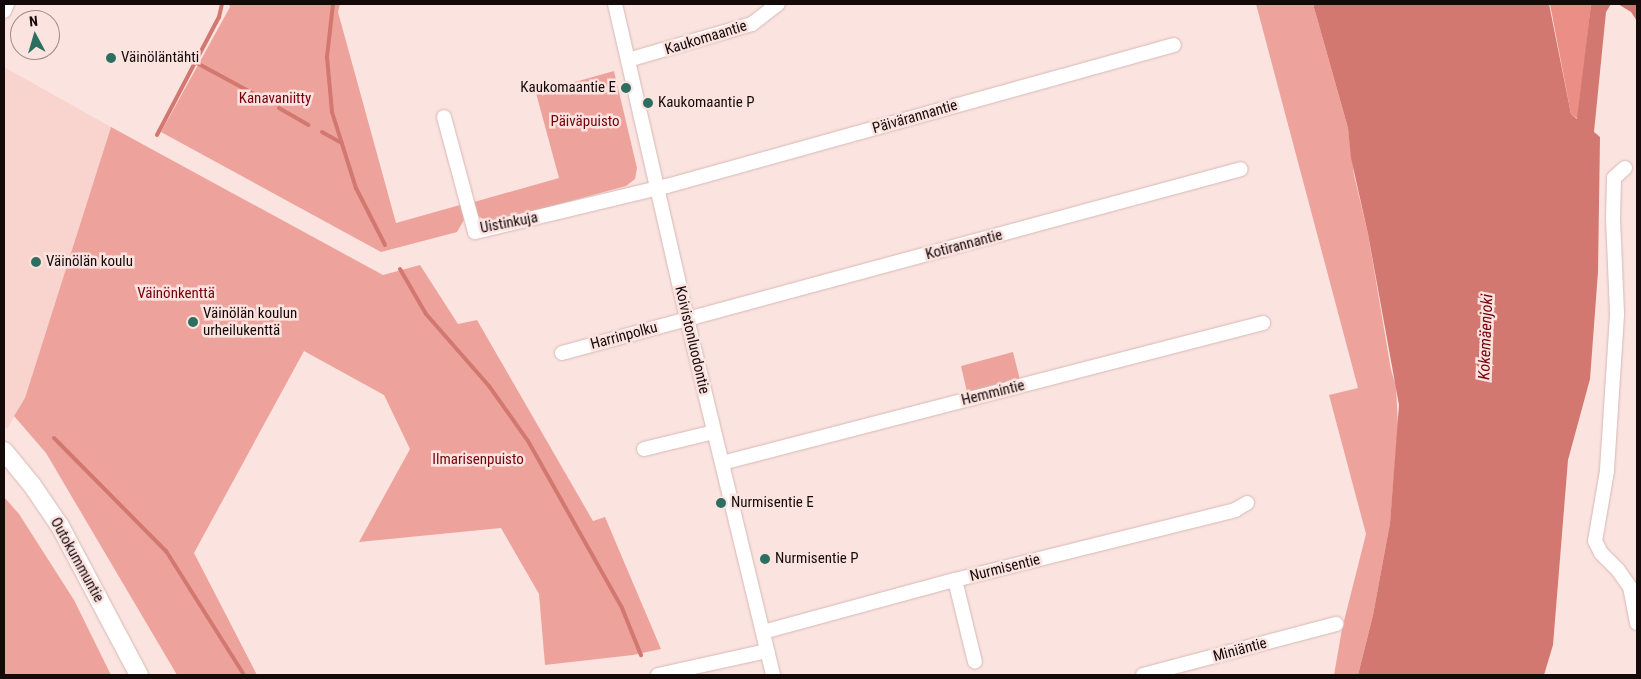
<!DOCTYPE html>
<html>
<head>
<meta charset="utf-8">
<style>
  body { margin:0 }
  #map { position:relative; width:1641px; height:679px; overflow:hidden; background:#fbe3e0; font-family:"Roboto Condensed",sans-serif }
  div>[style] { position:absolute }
  .built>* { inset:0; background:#f9d3ce }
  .green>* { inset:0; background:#eda39b }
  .forest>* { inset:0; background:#eb8e85 }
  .water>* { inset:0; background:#d37870 }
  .stream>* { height:4px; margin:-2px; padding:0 2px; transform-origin:2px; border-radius:2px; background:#d37870 }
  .roads { filter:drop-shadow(0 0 1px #d5b8b4) drop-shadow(0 0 1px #d5b8b4) }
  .minor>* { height:14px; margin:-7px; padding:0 7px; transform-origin:7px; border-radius:7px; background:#fff }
  .tertiary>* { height:18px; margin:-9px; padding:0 9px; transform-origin:9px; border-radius:9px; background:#fff }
  .dots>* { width:14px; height:14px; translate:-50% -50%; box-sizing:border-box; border:2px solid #fbe3e0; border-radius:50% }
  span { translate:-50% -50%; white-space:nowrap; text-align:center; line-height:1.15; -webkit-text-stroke:5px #fbe3e0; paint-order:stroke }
  .street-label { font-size:15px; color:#140a09 }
  .poi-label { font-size:15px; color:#140a09 }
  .left { translate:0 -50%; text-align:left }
  .right { translate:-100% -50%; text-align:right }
  .park-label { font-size:15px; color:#76000c }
  .water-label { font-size:16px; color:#75000a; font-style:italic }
  .frame { position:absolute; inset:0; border:5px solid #140a09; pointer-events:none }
  .north { position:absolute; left:10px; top:10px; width:50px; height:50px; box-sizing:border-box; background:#fbe3e0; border:1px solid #9f8c8a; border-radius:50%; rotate:354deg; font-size:14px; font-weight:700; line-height:20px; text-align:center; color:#140a09 }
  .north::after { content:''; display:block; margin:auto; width:18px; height:22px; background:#2c6f60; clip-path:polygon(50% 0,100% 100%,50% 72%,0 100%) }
</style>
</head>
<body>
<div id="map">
  <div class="built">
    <div style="clip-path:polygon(4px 67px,111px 127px,26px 396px,7px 429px,4px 426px)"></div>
  </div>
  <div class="green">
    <div style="clip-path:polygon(229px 4px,340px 4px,338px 12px,396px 223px,460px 205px,464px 220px,457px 232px,381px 252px,161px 132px,230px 7px)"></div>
    <div style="clip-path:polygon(1256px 4px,1313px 4px,1348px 128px,1354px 175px,1368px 234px,1391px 370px,1396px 386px,1398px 427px,1390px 523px,1373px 615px,1358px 675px,1334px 675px,1342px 629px,1366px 534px,1329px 395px,1358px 388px)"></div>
    <div style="clip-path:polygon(614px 71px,637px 168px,635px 179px,626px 186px,490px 223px,478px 216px,474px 202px,559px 178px,536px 93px)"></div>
    <div style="clip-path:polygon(111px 127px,383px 275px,420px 265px,458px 324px,477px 320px,593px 521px,605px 517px,661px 649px,633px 655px,545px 665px,539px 594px,501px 528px,359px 542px,410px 449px,384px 395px,304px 351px,194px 553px,257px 675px,177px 675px,46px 453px,14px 416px,25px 398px)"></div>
    <div style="clip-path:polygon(1013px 352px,1020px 380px,967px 392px,961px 366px)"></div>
    <div style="clip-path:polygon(4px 497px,19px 514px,74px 600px,111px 675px,4px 675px)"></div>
  </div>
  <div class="forest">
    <div style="clip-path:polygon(1550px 4px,1591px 4px,1578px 119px,1571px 114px)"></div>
  </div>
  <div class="water">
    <div style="clip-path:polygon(1313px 4px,1549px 4px,1571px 114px,1577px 119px,1591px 4px,1611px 4px,1606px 12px,1594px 132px,1600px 137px,1598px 272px,1590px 379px,1568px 460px,1553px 645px,1544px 675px,1358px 675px,1373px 615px,1390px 523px,1399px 405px,1368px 234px,1351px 158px,1348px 128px)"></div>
    <div style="clip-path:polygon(1618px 4px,1637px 4px,1637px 21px,1631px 12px)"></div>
  </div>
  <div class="stream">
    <div style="left:333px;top:4px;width:53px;rotate:96.5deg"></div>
    <div style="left:327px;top:57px;width:55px;rotate:84.8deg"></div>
    <div style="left:332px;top:112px;width:80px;rotate:72.5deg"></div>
    <div style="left:356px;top:188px;width:64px;rotate:63deg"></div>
    <div style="left:195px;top:62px;width:82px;rotate:28.4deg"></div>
    <div style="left:279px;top:108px;width:34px;rotate:30deg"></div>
    <div style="left:322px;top:132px;width:23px;rotate:29deg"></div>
    <div style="left:157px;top:135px;width:133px;rotate:-62.3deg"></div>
    <div style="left:219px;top:17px;width:13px;rotate:-77deg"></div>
    <div style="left:400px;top:269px;width:52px;rotate:60deg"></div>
    <div style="left:426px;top:314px;width:96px;rotate:48.8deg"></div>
    <div style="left:489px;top:386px;width:67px;rotate:54.7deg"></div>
    <div style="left:528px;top:441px;width:192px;rotate:60.6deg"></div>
    <div style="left:622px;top:608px;width:51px;rotate:68deg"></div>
    <div style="left:54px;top:438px;width:159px;rotate:45.3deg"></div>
    <div style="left:166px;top:551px;width:146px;rotate:57.8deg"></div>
  </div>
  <div class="roads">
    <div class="minor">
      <div style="left:615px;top:4px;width:323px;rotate:77.1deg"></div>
      <div style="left:687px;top:319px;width:366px;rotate:76.4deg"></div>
      <div style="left:4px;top:11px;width:8px;rotate:-67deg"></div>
      <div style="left:628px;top:60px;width:129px;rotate:-16.2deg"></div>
      <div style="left:752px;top:24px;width:33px;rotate:-38deg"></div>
      <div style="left:444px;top:117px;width:119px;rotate:74.9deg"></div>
      <div style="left:475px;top:232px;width:197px;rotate:-13.5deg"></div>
      <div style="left:667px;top:186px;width:526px;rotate:-15.54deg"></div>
      <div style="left:1625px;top:168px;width:15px;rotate:138deg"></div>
      <div style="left:1614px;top:178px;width:40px;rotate:91.4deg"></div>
      <div style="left:1613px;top:218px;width:97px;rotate:87.6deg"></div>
      <div style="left:1617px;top:315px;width:156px;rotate:93.7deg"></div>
      <div style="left:1607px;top:471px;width:71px;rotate:99.7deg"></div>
      <div style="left:1595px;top:541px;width:13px;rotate:63deg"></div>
      <div style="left:1601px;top:553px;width:24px;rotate:45deg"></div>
      <div style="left:1618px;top:570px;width:21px;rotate:55deg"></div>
      <div style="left:1630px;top:587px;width:37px;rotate:79deg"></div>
      <div style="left:562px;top:353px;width:703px;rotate:-15.16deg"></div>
      <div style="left:644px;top:449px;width:72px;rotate:-13.7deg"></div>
      <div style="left:722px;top:463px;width:559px;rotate:-14.51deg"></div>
      <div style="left:955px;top:580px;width:84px;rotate:76.3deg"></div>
      <div style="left:763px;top:632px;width:199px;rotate:-15.2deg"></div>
      <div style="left:955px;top:580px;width:289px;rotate:-14deg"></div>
      <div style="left:1235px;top:510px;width:14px;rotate:-30deg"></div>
      <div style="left:658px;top:675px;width:112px;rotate:-12.4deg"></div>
      <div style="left:1143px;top:675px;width:200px;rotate:-14.8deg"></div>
    </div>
    <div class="tertiary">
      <div style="left:4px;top:451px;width:44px;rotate:50.5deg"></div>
      <div style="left:32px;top:485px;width:50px;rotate:55.7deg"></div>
      <div style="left:60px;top:526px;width:169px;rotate:62.1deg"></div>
    </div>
  </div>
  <div class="dots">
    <div style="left:111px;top:58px;background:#2c6f60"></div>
    <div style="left:626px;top:88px;background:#2c6f60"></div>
    <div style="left:648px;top:103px;background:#2c6f60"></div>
    <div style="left:36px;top:262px;background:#2c6f60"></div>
    <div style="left:193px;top:322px;background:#2c6f60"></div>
    <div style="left:721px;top:503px;background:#2c6f60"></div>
    <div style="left:765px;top:559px;background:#2c6f60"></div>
  </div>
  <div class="street-label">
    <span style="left:706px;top:38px;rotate:-17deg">Kaukomaantie</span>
    <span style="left:915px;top:117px;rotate:-16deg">Päivärannantie</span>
    <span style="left:509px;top:223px;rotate:-11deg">Uistinkuja</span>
    <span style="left:964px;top:245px;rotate:-15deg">Kotirannantie</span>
    <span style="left:624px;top:336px;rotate:-15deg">Harrinpolku</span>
    <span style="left:692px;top:340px;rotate:77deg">Koivistonluodontie</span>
    <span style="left:993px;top:393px;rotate:-14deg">Hemmintie</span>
    <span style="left:77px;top:560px;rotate:61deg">Outokummuntie</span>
    <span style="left:1005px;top:568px;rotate:-14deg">Nurmisentie</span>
    <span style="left:1240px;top:650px;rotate:-15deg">Miniäntie</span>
  </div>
  <div class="poi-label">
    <span class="left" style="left:121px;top:58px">Väinöläntähti</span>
    <span class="right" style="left:616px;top:88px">Kaukomaantie E</span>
    <span class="left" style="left:658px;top:103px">Kaukomaantie P</span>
    <span class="left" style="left:46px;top:262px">Väinölän koulu</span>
    <span class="left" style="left:203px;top:322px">Väinölän koulun<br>urheilukenttä</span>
    <span class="left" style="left:731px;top:503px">Nurmisentie E</span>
    <span class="left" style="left:775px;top:559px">Nurmisentie P</span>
  </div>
  <div class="park-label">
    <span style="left:275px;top:99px">Kanavaniitty</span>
    <span style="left:585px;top:122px">Päiväpuisto</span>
    <span style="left:176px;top:294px">Väinönkenttä</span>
    <span style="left:478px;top:460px">Ilmarisenpuisto</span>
  </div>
  <div class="water-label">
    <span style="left:1486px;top:337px;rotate:-88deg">Kokemäenjoki</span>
  </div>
  <div class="frame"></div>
  <div class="north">N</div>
</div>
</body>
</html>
